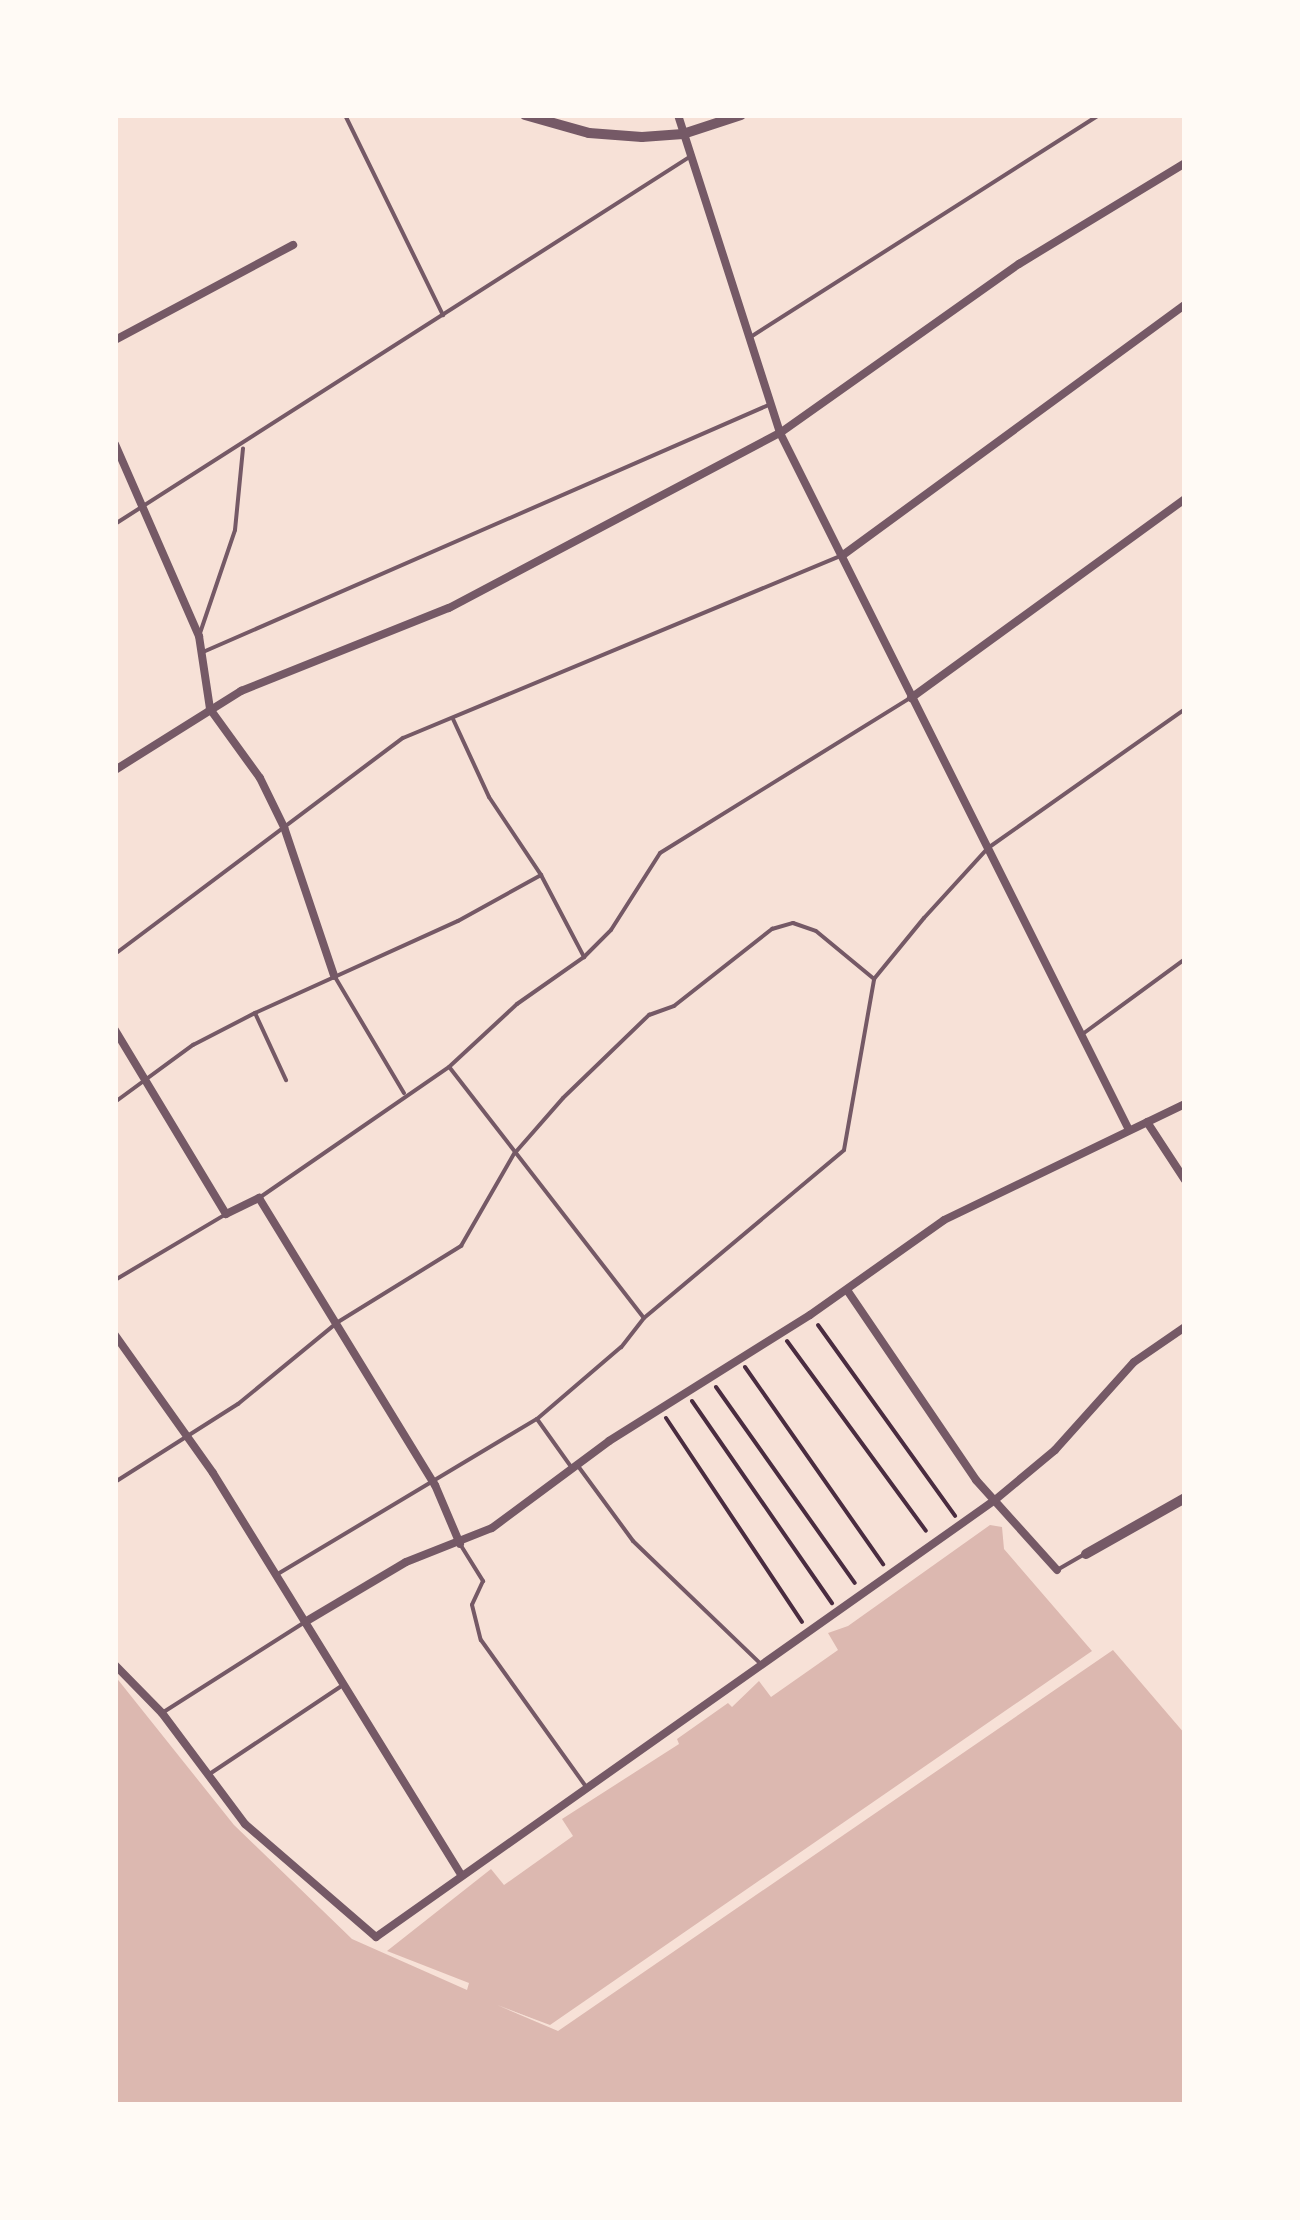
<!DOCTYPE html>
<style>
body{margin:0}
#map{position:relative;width:1300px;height:2220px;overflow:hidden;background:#f7e1d7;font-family:Jost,sans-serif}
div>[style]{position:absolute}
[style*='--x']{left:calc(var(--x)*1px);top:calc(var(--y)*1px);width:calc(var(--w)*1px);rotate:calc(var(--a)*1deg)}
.water>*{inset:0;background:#dcb8b0}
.pier>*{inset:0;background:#f7e1d7}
.path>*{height:4px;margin:-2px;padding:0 2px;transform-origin:2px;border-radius:2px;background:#4a2c40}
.service>*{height:4px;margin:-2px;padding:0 2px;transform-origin:2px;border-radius:2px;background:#755966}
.minor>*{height:8px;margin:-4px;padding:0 4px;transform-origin:4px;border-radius:4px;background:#755966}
.tertiary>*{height:10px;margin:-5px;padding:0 5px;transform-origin:5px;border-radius:5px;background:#755966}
span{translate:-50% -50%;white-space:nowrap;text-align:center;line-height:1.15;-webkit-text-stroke:8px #fffaf5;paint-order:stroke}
.frame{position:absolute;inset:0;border:118px solid #fffaf5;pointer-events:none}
</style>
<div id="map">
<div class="water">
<i style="clip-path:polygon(990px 1525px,1002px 1527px,1004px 1549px,1092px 1651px,550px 2025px,497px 2005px,558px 2031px,1113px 1650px,1185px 1734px,1185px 2105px,115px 2105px,115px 1676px,234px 1825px,352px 1939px,467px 1990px,469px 1983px,387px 1951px,491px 1869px,504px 1885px,573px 1836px,562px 1819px,679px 1744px,677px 1739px,728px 1703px,732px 1707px,759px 1681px,771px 1697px,838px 1650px,828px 1633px,848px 1626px)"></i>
</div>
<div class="pier">
<i style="clip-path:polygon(1110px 1646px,558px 2030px,498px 2005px,550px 2026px)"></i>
</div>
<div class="path">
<i style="--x:818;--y:1325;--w:235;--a:54.3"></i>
<i style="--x:787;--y:1341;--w:235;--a:53.8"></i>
<i style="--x:745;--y:1367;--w:241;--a:55"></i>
<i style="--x:716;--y:1387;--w:240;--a:54.7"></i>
<i style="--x:692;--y:1401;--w:246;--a:55.3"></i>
<i style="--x:666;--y:1418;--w:245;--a:56.3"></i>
</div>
<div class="service">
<i style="--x:345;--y:115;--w:223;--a:63.9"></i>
<i style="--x:749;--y:338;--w:415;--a:-32.5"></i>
<i style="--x:115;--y:524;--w:680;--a:-32.57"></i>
<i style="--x:199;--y:636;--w:112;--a:-71.2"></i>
<i style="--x:235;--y:530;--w:82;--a:-84.4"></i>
<i style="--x:203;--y:652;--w:620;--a:-23.59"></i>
<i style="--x:453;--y:719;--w:86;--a:65.2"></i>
<i style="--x:489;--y:797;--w:94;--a:56.3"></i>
<i style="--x:115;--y:954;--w:360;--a:-36.9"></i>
<i style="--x:403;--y:738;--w:474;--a:-22.6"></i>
<i style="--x:335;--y:977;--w:135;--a:59.3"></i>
<i style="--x:255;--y:1013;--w:223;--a:-24.4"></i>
<i style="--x:458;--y:921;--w:95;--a:-29"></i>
<i style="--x:541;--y:875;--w:93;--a:62.3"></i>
<i style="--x:1084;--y:1033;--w:125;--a:-36.2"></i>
<i style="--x:450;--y:1068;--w:316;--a:52.2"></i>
<i style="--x:644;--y:1318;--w:37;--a:128"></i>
<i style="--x:621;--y:1347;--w:111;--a:139.4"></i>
<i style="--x:537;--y:1419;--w:60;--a:54.5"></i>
<i style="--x:115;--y:1102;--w:97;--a:-36.2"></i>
<i style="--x:193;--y:1045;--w:70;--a:-27.3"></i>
<i style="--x:255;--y:1013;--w:74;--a:65.2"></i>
<i style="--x:259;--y:1198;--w:231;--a:-34.6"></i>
<i style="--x:449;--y:1067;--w:93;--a:-42.8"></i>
<i style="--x:517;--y:1004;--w:82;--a:-35"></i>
<i style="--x:584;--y:957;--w:38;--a:-45"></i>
<i style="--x:611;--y:930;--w:91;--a:-57.5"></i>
<i style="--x:660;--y:853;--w:294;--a:-31.8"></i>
<i style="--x:115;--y:1280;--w:129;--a:-30.7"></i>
<i style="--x:644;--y:1318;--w:261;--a:-40"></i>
<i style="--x:844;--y:1150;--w:174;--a:-80"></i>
<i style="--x:874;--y:979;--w:79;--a:-50.7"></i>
<i style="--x:924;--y:918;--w:95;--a:-47.6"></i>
<i style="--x:988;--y:848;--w:241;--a:-35.2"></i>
<i style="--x:578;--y:1466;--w:93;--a:53.7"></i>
<i style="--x:633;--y:1541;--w:178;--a:43.9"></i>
<i style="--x:115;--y:1482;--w:146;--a:-32.4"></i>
<i style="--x:238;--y:1404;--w:129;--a:-39.4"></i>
<i style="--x:338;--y:1322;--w:145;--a:-31.7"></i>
<i style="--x:461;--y:1246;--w:106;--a:-60.1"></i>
<i style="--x:514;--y:1154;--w:74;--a:-48.8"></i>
<i style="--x:563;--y:1098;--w:120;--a:-44"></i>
<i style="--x:649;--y:1015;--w:27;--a:-20"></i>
<i style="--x:674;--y:1006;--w:125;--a:-38.2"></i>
<i style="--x:772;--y:929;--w:22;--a:-16"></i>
<i style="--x:793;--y:923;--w:24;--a:19"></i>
<i style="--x:816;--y:931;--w:75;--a:39.6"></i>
<i style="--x:460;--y:1544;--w:44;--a:58.1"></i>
<i style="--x:483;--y:1581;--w:26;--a:115"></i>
<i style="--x:472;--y:1605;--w:36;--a:76"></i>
<i style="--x:481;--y:1640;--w:182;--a:54.4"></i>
<i style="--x:1057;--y:1570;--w:30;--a:-30"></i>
<i style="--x:276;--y:1575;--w:304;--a:-30.9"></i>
<i style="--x:162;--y:1713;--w:169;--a:-32.5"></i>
<i style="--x:211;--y:1773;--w:155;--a:-33.7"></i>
</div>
<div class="minor">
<i style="--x:678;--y:115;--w:334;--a:72.2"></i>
<i style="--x:780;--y:433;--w:779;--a:63.4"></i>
<i style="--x:115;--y:340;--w:202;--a:-28.1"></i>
<i style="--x:115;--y:444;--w:210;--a:66.4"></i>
<i style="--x:199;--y:636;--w:74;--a:81.4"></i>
<i style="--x:210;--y:709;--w:85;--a:54.1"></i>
<i style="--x:260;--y:778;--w:55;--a:63.9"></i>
<i style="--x:284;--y:827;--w:157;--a:71.4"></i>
<i style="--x:843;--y:555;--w:424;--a:-36.2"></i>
<i style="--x:911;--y:698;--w:339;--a:-36"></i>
<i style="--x:115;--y:770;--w:149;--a:-32.1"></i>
<i style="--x:241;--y:691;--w:224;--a:-21.8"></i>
<i style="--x:449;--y:608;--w:374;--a:-27.9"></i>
<i style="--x:780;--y:433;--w:293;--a:-35.3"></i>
<i style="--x:1019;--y:264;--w:194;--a:-31.3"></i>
<i style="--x:115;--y:1030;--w:215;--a:58.9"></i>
<i style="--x:226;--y:1214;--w:37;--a:-26"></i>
<i style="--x:259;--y:1198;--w:337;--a:58.5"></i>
<i style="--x:435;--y:1485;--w:64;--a:67"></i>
<i style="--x:1147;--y:1122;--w:69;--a:56.8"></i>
<i style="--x:847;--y:1290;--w:230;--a:55.8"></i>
<i style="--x:976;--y:1480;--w:121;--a:48"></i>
<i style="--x:115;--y:1335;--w:169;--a:54.6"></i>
<i style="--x:213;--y:1473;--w:471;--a:58.3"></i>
<i style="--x:305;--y:1622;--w:117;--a:-30.7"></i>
<i style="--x:406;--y:1562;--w:92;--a:-21.6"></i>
<i style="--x:492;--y:1528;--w:146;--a:-36.6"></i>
<i style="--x:609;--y:1441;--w:237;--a:-32.1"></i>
<i style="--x:810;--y:1315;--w:164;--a:-35.3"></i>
<i style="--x:944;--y:1220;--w:267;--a:-25.7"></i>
<i style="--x:115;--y:1665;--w:67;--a:45.6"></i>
<i style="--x:162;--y:1713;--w:139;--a:53.2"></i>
<i style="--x:245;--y:1824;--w:173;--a:40.8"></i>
<i style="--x:376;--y:1937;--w:758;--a:-35.22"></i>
<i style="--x:995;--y:1500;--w:78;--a:-39.8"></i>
<i style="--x:1055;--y:1450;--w:118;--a:-48.1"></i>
<i style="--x:1134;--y:1362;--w:62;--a:-34.5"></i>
</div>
<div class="tertiary">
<i style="--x:525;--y:115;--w:66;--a:15.7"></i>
<i style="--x:589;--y:133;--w:53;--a:4.3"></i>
<i style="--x:642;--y:137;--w:41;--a:-4.2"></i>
<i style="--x:683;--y:134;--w:61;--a:-18.1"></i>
<i style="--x:1086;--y:1554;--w:114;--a:-29.5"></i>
</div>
<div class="frame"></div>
</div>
